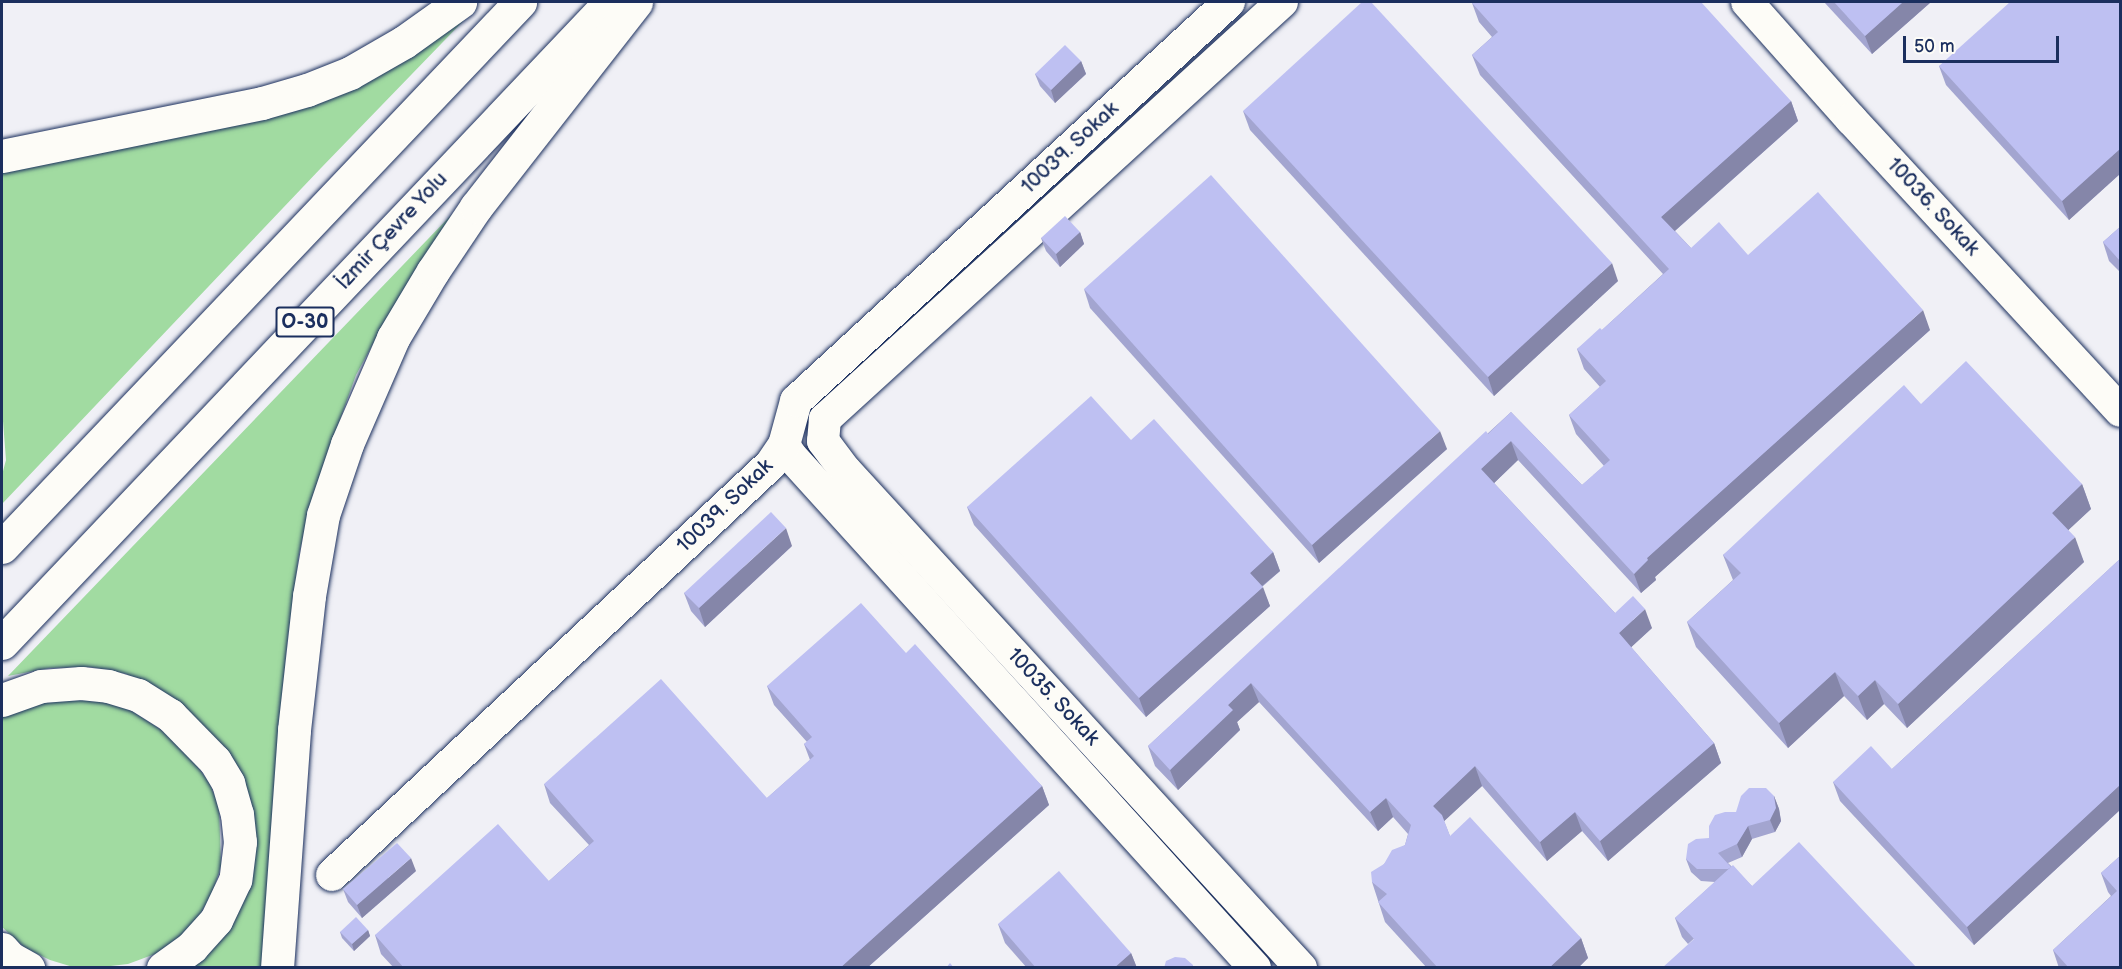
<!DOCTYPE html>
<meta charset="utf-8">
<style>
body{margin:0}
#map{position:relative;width:2122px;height:969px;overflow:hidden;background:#f0f0f6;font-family:"Balsamiq Sans",sans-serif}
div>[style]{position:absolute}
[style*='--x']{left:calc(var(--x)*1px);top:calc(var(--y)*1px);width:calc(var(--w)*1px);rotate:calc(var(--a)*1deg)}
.green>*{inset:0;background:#a1dba1}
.roads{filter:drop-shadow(0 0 2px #1b2f5e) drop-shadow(0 0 2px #1b2f5e)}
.minor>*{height:32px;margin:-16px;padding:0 16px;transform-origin:16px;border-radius:16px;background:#fdfcf7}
.highway>*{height:33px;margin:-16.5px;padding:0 16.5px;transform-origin:16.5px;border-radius:16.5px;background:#fdfcf7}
.wall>*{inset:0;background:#a3a5d0}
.shaded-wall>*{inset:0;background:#8586a9}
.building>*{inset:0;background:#bec0f2}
span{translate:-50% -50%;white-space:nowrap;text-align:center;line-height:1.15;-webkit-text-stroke:4.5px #fdfcf7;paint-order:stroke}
.shield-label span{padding:2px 4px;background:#fdfcf7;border:2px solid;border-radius:4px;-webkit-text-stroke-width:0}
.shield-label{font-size:20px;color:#1b2f5e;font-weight:700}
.street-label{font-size:21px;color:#1b2f5e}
.frame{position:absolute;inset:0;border:3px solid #1b2f5e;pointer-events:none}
.scale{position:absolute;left:1903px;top:36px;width:156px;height:27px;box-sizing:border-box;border:3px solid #1b2f5e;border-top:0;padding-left:8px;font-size:18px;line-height:21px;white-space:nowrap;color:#1b2f5e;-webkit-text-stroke:4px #fdfcf7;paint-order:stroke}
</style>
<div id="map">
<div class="green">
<i style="clip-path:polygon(471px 13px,321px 168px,2px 504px,2px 475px,6px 460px,2px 408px,2px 169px,121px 144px)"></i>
<i style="clip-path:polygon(452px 214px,391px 311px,356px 375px,313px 495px,299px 554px,286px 654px,262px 967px,189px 967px,253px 833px,127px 674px,91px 667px,50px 668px,8px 676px)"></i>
<i style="clip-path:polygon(100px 698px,132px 711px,163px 731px,191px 758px,209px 782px,219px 806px,221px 866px,212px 894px,198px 918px,178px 940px,155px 954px,128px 964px,102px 967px,73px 967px,50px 960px,25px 948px,2px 927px,2px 713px,36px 700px)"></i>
</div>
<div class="roads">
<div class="minor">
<i style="--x:1282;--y:2;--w:619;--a:137.62"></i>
<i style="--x:825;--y:419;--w:22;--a:95"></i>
<i style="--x:823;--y:441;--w:38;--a:53"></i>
<i style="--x:846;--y:471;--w:674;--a:47.53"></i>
<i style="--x:1747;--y:2;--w:157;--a:48.4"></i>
<i style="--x:1851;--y:119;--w:397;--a:47.3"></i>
<i style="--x:784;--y:445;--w:13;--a:58"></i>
<i style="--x:791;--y:456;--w:691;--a:47.82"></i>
<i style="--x:332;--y:875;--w:601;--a:-43.11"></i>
<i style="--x:771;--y:464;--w:23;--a:-56"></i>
<i style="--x:784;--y:445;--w:46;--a:-74.7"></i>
<i style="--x:796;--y:401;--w:589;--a:-42.66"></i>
</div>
<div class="highway">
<i style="--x:2;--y:156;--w:265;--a:-11.5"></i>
<i style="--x:262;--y:103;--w:47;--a:-16.1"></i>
<i style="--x:307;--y:90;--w:46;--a:-21.6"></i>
<i style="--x:350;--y:73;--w:62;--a:-29.9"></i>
<i style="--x:404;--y:42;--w:69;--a:-35.5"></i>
<i style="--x:2;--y:547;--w:752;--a:-46.45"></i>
<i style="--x:2;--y:643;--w:883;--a:-46.51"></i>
<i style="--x:2;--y:700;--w:41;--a:-19.7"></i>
<i style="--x:41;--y:686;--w:40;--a:-4.3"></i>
<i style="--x:81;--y:683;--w:27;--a:6"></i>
<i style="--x:108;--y:686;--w:31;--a:17"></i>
<i style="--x:138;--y:695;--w:38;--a:32"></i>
<i style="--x:170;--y:715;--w:64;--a:45.6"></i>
<i style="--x:215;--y:761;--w:26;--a:59"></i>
<i style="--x:228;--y:783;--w:32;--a:74"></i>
<i style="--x:237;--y:814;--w:28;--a:84"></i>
<i style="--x:240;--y:842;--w:38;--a:97"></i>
<i style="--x:235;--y:880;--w:44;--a:115.4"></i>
<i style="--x:216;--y:920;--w:36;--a:132"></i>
<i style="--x:192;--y:947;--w:36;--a:144"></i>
<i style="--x:2;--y:949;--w:12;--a:48"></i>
<i style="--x:10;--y:958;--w:21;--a:29"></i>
<i style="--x:277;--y:968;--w:239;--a:-85.9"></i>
<i style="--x:294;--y:730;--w:135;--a:-83.6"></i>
<i style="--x:309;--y:596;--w:82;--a:-80.2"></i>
<i style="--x:323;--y:515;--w:75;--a:-71.3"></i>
<i style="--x:347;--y:444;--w:116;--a:-66.5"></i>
<i style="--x:393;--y:338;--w:78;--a:-59.2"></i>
<i style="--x:433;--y:271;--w:77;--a:-56.1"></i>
<i style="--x:476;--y:207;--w:260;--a:-52"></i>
</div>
</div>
<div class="wall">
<i style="clip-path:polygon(1824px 2px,1931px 2px,1872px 54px)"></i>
<i style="clip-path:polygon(2121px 2px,2121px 173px,2069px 220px,1946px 85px,1939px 66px)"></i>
<i style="clip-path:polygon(1472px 3px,1791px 101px,1798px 121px,1675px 231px,1691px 248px,1748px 255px,1930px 330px,1655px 577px,1656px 580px,1641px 593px,1518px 460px,1494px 483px,1615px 613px,1652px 628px,1631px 647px,1714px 743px,1721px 763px,1608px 861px,1582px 831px,1547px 861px,1482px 786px,1444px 821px,1450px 836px,1581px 938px,1588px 958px,1578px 968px,1427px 968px,1385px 922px,1372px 882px,1384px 864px,1405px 845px,1408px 834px,1393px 817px,1378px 831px,1259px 702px,1237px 722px,1240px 730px,1178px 790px,1155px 766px,1148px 746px,1511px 412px,1582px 485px,1604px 466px,1576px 434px,1569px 415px,1600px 387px,1584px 369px,1577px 349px,1602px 330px,1663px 274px,1480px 75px,1472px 55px,1492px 37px,1479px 22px)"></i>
<i style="clip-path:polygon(1081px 61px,1086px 74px,1055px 103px,1040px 86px,1035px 74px)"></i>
<i style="clip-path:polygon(1243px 111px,1618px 281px,1494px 396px,1250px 130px)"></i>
<i style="clip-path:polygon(2121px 226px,2121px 273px,2109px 261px,2103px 242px)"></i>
<i style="clip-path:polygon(1080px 232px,1084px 244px,1060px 267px,1046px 251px,1041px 238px)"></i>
<i style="clip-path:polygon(1084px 289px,1447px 449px,1319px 563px,1090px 308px)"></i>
<i style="clip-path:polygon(1921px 404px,2082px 484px,2091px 509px,2068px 530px,2084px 562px,1907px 728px,1884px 704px,1867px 720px,1844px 696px,1788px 748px,1696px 647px,1687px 622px,1733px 580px,1723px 555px)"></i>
<i style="clip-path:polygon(1131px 440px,1273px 552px,1280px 571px,1262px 587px,1270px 606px,1146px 717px,974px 525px,967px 507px)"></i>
<i style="clip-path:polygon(792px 546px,705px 627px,691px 611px,684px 593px)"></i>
<i style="clip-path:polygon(2121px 558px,2121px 809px,1974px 945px,1840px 801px,1833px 782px,1892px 769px)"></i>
<i style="clip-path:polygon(906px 653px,1042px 786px,1049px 805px,867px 968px,394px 968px,381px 954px,375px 935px,549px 881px,589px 845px,550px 803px,544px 784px,767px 798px,810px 760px,804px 744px,807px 742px,774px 705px,767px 686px)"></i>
<i style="clip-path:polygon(1774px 796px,1779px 809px,1781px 821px,1775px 832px,1752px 839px,1742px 857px,1728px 863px,1752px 886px,1688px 944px,1682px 937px,1675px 918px,1715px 882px,1701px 881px,1691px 872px,1686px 859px,1709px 838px)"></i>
<i style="clip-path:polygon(2121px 855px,2121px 968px,2059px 968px,2053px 950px,2111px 896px,2108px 892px,2101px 873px)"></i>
<i style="clip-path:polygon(416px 871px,362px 918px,348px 902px,343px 889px)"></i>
<i style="clip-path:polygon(998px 924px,1131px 953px,1137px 968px,1027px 968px,1005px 943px)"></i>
<i style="clip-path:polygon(368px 930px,370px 936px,354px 951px,342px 938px,340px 932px)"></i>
</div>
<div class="shaded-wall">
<i style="clip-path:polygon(1903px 2px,1931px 2px,1872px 54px,1865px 36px)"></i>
<i style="clip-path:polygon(1081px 61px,1086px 74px,1055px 103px,1051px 90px)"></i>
<i style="clip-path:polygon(1791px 101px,1798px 121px,1669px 236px,1661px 217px)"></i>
<i style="clip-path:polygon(2121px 148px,2121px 173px,2069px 220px,2062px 201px)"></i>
<i style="clip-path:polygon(1080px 232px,1084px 244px,1060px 267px,1056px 254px)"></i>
<i style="clip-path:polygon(1612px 263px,1618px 281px,1494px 396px,1488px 377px)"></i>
<i style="clip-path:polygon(1923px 310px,1930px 330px,1655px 577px,1656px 580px,1641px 593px,1634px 574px,1647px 558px)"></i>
<i style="clip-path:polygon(1440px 431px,1447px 449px,1319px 563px,1312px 545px)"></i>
<i style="clip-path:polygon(1511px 441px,1518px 460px,1489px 488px,1481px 469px)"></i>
<i style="clip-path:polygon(2082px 484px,2091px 509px,2061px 537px,2052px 513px)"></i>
<i style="clip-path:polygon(786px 528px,792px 546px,705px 627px,699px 608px)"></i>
<i style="clip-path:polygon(2075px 537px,2084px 562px,1907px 728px,1898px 704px)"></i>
<i style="clip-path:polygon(1273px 552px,1280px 571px,1256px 591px,1250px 573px)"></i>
<i style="clip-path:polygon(1263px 587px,1270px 606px,1146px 717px,1139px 698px)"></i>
<i style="clip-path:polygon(1645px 609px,1652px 628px,1626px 652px,1619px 633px)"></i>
<i style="clip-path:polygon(1835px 672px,1844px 696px,1788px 748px,1779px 723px)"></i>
<i style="clip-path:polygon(1875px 680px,1884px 704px,1867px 720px,1858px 696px)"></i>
<i style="clip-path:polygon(1251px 683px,1259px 702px,1237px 722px,1240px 730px,1178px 790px,1170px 770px,1228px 705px)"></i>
<i style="clip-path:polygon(1714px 743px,1721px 763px,1608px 861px,1600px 841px)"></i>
<i style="clip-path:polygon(1475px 766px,1482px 786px,1440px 825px,1433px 806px)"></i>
<i style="clip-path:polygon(2121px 784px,2121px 809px,1974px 945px,1967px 927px)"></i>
<i style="clip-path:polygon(1042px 786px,1049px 805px,867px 968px,840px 968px)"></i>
<i style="clip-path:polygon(1774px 796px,1779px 809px,1781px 821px,1775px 832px,1770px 820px)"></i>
<i style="clip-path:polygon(1386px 798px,1393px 817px,1378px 831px,1370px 812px)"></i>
<i style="clip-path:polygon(1575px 812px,1582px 831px,1547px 861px,1540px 842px)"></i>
<i style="clip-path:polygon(1748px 826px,1752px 839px,1742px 857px,1737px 844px)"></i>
<i style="clip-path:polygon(411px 858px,416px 871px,362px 918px,357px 905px)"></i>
<i style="clip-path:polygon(368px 930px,370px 936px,354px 951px,352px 944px)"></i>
<i style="clip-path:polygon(1581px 938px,1588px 958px,1578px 968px,1549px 968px)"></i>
<i style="clip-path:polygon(1131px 953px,1137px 968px,1114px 968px)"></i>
</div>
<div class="building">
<i style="clip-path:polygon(1362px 2px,1371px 2px,1612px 263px,1488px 377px,1243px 111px)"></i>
<i style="clip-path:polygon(1473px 2px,1701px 2px,1791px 101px,1661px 217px,1691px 248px,1719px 222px,1748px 255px,1818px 192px,1923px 310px,1647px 558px,1648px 560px,1634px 574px,1511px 441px,1481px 469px,1615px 613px,1633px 596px,1645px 609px,1619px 633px,1714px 743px,1600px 841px,1575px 812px,1540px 842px,1475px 766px,1433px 806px,1442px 815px,1450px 836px,1470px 817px,1581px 938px,1549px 968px,1438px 968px,1378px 902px,1387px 894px,1372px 882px,1371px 872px,1384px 864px,1392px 850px,1405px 845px,1411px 825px,1386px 798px,1370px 812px,1251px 683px,1228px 705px,1233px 710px,1170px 770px,1148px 746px,1486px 431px,1488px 434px,1511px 412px,1582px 485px,1610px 460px,1569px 415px,1606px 381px,1577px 349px,1600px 328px,1602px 330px,1669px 269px,1472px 55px,1498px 32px,1472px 3px)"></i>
<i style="clip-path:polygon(1834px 2px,1903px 2px,1865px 36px)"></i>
<i style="clip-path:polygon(2010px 2px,2121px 2px,2121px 148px,2062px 201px,1939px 66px)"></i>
<i style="clip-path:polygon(1065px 45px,1081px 61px,1051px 90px,1035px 74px)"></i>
<i style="clip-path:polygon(1211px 175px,1440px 431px,1312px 545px,1084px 289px)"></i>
<i style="clip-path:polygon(1065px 216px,1080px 232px,1056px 254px,1041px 238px)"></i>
<i style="clip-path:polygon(2121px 226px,2121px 262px,2103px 242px)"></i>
<i style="clip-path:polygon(1966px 361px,2082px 484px,2052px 513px,2075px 537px,1898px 704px,1875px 680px,1858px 696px,1835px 672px,1779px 723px,1687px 622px,1741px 573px,1723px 555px,1904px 385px,1921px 404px)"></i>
<i style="clip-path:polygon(1091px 396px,1131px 440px,1154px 419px,1273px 552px,1250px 573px,1263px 587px,1139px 698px,967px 507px)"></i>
<i style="clip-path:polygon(771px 512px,786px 528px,699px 608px,684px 593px)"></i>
<i style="clip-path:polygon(2121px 558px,2121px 784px,1967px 927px,1833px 782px,1871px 746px,1892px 769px)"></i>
<i style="clip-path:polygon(861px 603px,906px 653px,915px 644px,1042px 786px,840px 968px,404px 968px,375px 935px,498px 824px,549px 881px,594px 841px,544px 784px,661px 679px,767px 798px,814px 756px,804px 744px,812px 737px,767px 686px)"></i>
<i style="clip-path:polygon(1749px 788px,1766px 788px,1774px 796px,1776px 808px,1770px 820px,1748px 826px,1737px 844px,1718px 853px,1731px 867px,1728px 869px,1697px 869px,1686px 859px,1688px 844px,1696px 839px,1709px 838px,1709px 826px,1715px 815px,1725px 812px,1736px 812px,1741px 796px)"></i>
<i style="clip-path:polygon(1799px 842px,1917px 968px,1662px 968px,1694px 939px,1675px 918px,1733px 865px,1752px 886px)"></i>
<i style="clip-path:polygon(397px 843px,411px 858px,357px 905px,343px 889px)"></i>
<i style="clip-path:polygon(2121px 855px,2121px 968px,2069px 968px,2053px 950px,2117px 891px,2101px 873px)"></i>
<i style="clip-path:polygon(1059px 871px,1131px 953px,1114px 968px,1036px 968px,998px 924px)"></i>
<i style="clip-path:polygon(356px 917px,368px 930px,352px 944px,340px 932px)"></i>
<i style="clip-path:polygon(1175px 957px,1185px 958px,1193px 965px,1193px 968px,1164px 968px,1166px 961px)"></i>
<i style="clip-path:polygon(950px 963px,954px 968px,946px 968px)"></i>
</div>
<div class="shield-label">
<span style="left:305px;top:322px">O-30</span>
</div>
<div class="street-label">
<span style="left:1070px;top:148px;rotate:-43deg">10039. Sokak</span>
<span style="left:1933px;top:207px;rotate:47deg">10036. Sokak</span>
<span style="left:392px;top:231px;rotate:-47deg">İzmir Çevre Yolu</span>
<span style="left:725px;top:506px;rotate:-44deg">10039. Sokak</span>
<span style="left:1053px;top:697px;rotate:47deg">10035. Sokak</span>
</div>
<div class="frame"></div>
<div class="scale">50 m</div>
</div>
